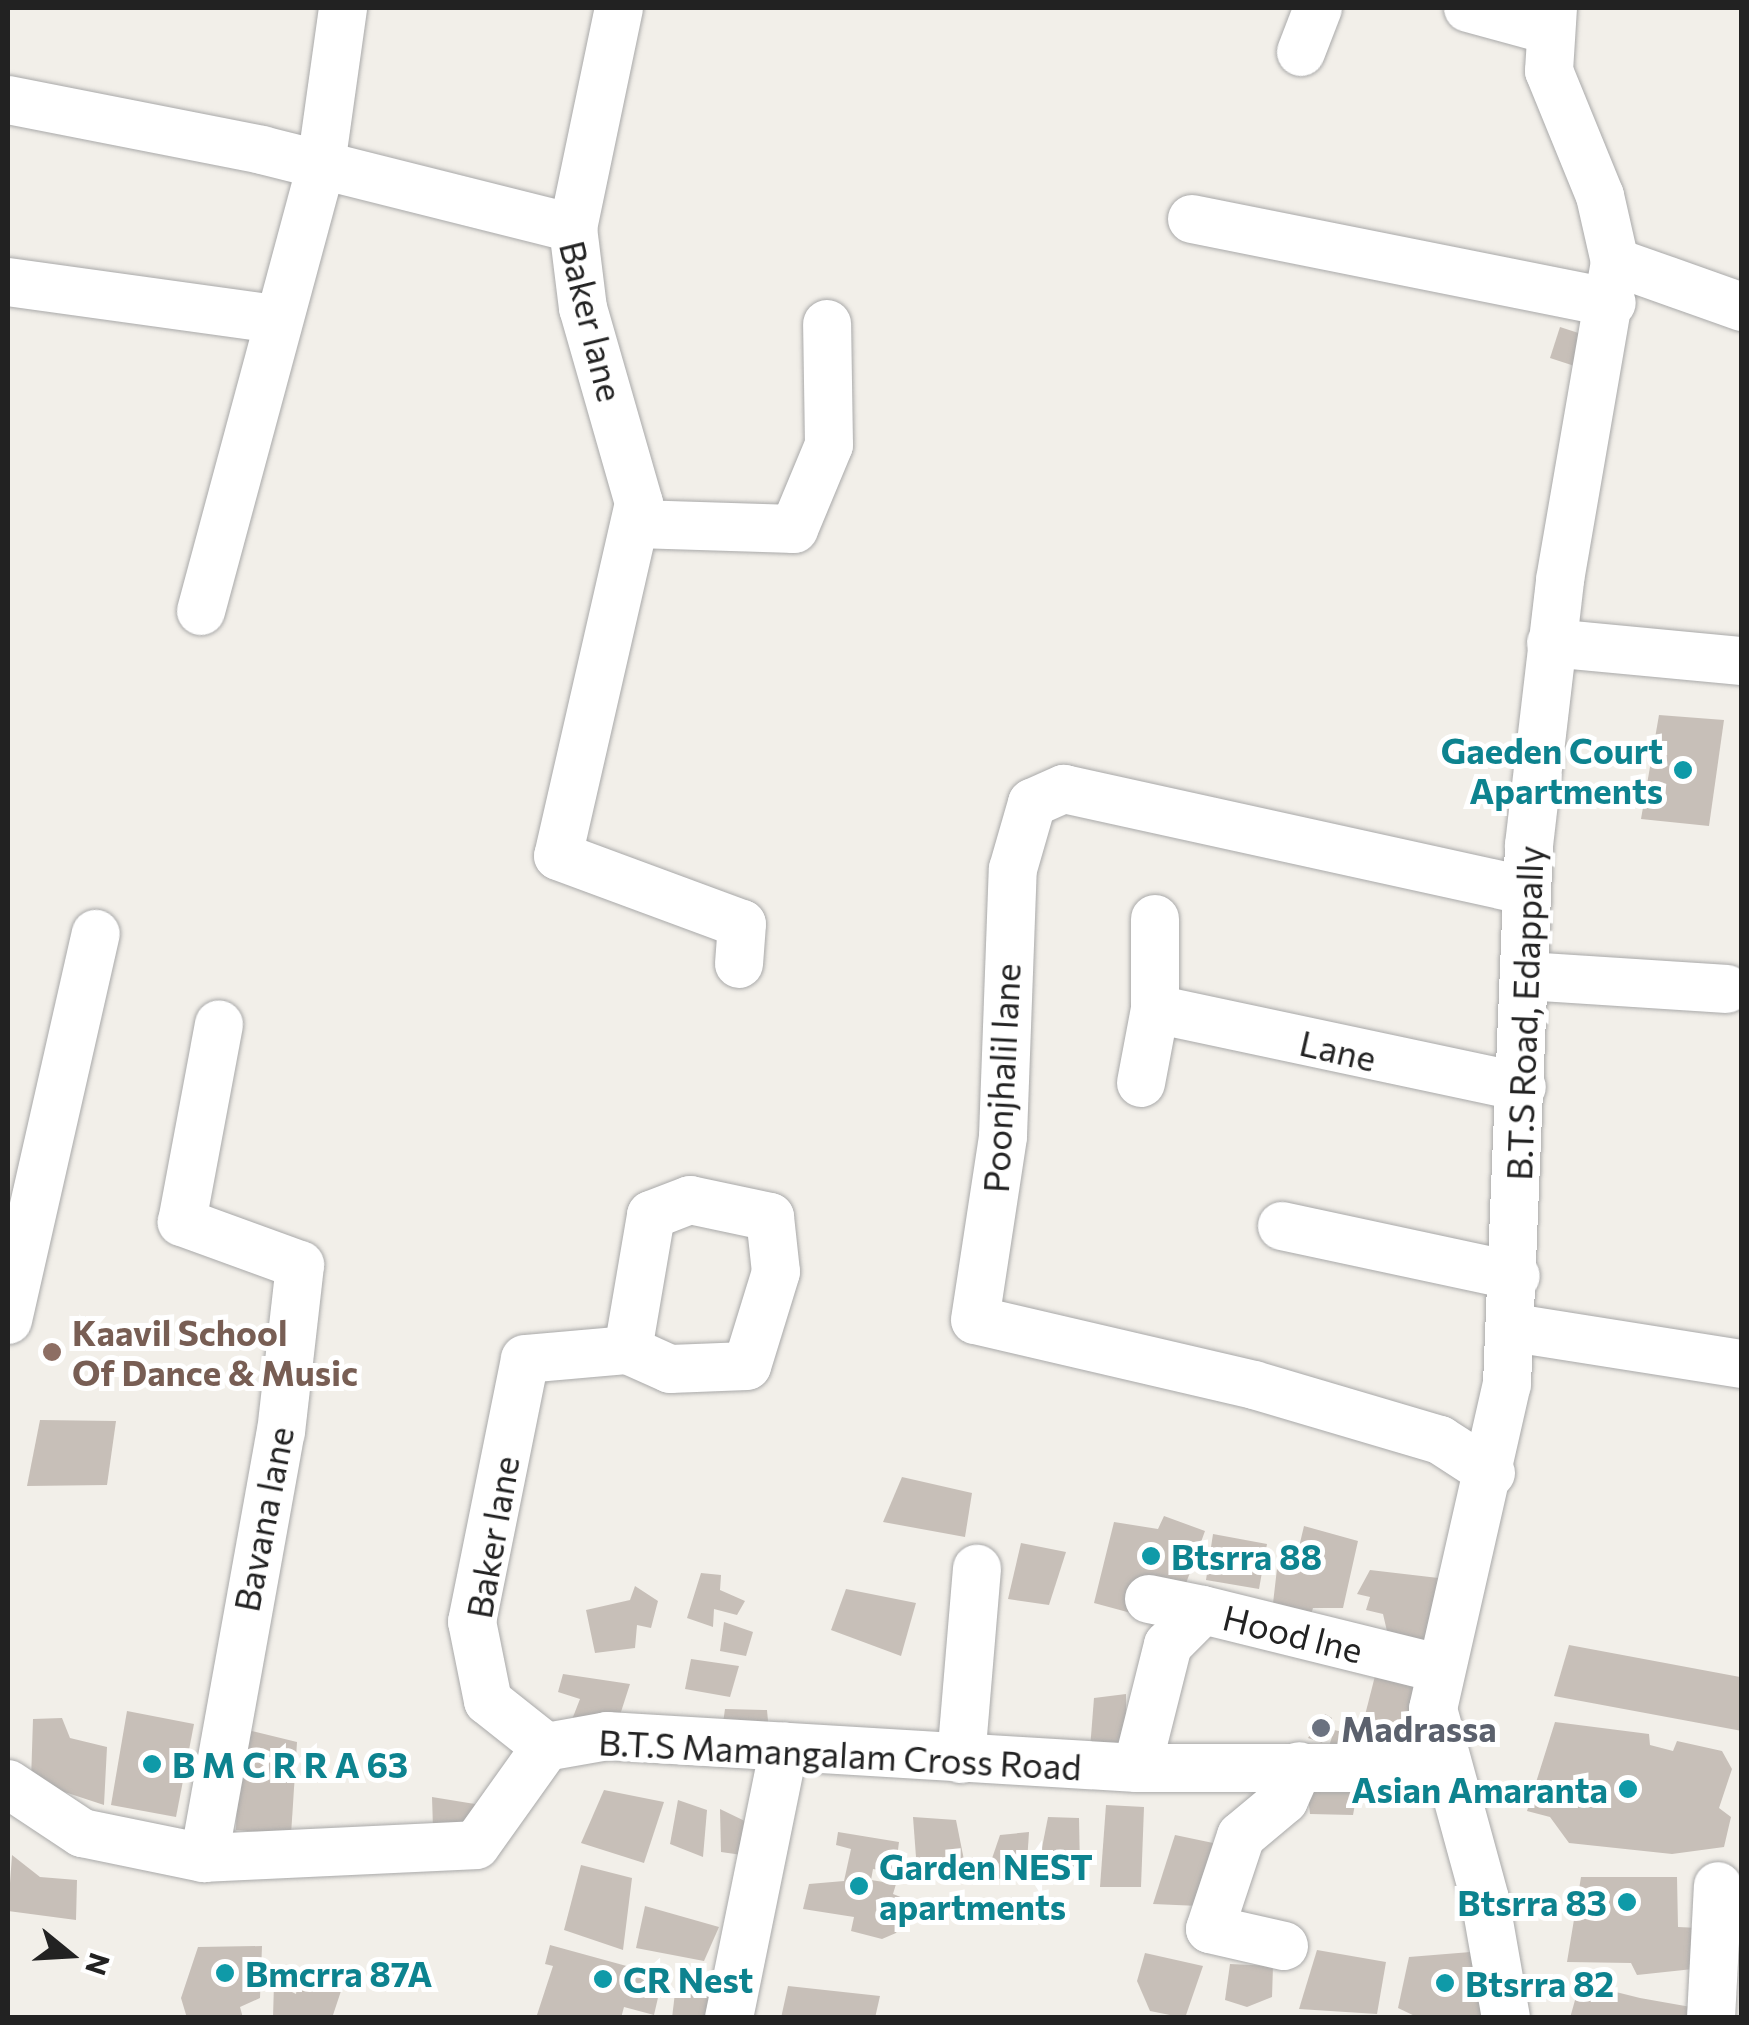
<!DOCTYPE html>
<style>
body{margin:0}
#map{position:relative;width:1749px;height:2025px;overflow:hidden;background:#f2efe9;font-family:Commissioner,sans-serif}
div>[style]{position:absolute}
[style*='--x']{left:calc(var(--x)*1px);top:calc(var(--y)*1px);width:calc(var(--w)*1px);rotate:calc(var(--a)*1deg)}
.building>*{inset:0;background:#c7bfb8}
.roads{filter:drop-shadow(0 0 2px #a9a9a9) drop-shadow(0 0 2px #a9a9a9)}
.minor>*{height:48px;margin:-24px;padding:0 24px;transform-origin:24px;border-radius:24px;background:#fff}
.dots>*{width:28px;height:28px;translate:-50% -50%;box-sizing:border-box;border:5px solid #fff;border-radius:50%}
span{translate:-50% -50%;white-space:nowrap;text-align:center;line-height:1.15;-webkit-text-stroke:10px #fff;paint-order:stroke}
.street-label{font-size:35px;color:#222}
.culture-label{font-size:35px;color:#0d838f;font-weight:700}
.right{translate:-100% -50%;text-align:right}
.left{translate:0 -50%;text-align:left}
.education-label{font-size:35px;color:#785e54;font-weight:700}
.worship-label{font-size:35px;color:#5b616d;font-weight:700}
.frame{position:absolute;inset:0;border:10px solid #222;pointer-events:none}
.north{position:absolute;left:20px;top:1905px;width:100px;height:100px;-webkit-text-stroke:8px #fff;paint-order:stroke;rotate:108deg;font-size:28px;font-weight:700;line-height:40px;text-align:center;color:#222}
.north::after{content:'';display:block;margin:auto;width:35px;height:45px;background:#222;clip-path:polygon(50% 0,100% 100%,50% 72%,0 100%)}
</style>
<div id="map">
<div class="building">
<i style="clip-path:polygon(1560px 327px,1603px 341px,1596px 373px,1550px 358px)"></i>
<i style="clip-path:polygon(1659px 715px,1724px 720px,1709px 826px,1641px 819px)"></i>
<i style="clip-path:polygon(40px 1420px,116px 1421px,107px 1485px,27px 1486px)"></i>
<i style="clip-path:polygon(902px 1477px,972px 1493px,965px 1537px,883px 1522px)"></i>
<i style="clip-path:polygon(1164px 1516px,1205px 1531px,1184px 1589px,1141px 1581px,1131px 1613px,1094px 1603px,1114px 1522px,1158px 1529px)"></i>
<i style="clip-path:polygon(1304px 1526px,1358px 1541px,1343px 1608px,1313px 1608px,1308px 1624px,1272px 1612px,1278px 1560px,1299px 1547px)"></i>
<i style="clip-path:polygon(1213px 1534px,1267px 1544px,1259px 1589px,1206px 1580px)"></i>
<i style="clip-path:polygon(1021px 1543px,1066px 1552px,1049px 1605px,1008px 1599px)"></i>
<i style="clip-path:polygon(1370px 1570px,1447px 1579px,1425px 1644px,1389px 1640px,1383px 1614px,1366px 1610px,1370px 1597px,1357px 1594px)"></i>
<i style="clip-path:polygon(701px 1573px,721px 1575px,720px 1590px,745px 1601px,737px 1615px,714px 1609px,713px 1627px,687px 1618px)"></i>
<i style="clip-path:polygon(635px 1586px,658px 1601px,651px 1628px,637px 1625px,635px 1648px,595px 1653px,586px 1610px,630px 1600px)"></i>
<i style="clip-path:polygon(846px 1589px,916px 1603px,901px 1656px,831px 1630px)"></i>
<i style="clip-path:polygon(724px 1622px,753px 1632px,746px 1656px,720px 1651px)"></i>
<i style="clip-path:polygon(1569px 1645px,1740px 1677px,1742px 1731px,1554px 1696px)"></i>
<i style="clip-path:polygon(691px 1659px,739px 1666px,730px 1697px,685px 1689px)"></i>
<i style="clip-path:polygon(563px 1674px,630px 1684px,620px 1715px,566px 1735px,580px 1699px,558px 1692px)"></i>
<i style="clip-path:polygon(1375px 1676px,1419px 1688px,1404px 1739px,1363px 1723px)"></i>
<i style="clip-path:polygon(1126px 1694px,1126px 1756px,1090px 1749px,1094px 1698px)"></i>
<i style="clip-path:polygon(725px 1709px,767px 1710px,769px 1732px,722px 1730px)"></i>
<i style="clip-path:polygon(127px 1711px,194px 1724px,176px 1817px,111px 1805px)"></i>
<i style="clip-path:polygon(1325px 1714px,1332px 1718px,1322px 1743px,1308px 1738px)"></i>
<i style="clip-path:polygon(62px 1718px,70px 1738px,107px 1747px,104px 1805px,31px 1781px,33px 1719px)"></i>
<i style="clip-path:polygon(1555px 1722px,1649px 1734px,1650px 1745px,1673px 1751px,1677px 1741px,1722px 1751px,1732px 1769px,1719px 1808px,1731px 1817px,1724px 1847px,1672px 1854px,1569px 1843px,1550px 1817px,1527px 1811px)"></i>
<i style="clip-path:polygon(239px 1728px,297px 1742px,291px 1835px,236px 1830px)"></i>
<i style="clip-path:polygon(1334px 1730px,1370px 1738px,1363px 1756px,1328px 1750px)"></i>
<i style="clip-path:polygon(1359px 1783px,1353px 1815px,1310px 1814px,1307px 1787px)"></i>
<i style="clip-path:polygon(604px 1790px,664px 1802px,644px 1863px,581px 1843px)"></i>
<i style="clip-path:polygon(432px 1797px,481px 1805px,473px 1834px,433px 1829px)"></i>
<i style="clip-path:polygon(678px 1800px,707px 1810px,703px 1857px,670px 1844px)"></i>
<i style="clip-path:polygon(1106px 1805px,1144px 1807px,1141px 1887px,1100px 1887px)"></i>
<i style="clip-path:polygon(720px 1809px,751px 1824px,749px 1856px,721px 1852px)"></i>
<i style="clip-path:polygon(913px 1817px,956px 1820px,964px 1860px,916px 1857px)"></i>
<i style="clip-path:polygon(1048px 1817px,1079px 1818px,1080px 1870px,1038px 1868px)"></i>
<i style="clip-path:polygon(838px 1832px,899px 1842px,895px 1873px,873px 1869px,871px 1880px,896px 1884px,893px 1894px,903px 1898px,894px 1902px,907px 1915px,896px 1933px,882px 1939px,851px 1931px,854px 1917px,803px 1909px,809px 1884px,844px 1881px,851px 1849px,836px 1845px)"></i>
<i style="clip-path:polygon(1029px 1832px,1026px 1878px,985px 1879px,1000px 1835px)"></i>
<i style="clip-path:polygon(1175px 1835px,1218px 1844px,1199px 1906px,1153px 1904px)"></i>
<i style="clip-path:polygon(12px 1855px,40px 1877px,77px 1880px,76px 1920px,8px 1911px)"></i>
<i style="clip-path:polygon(581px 1865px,632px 1878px,623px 1950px,564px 1930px)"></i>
<i style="clip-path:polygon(1581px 1877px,1677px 1877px,1678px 1927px,1699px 1928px,1693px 1969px,1637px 1975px,1631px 1963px,1567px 1962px)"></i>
<i style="clip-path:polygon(645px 1906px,719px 1927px,704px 1961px,636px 1948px)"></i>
<i style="clip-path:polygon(550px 1945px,663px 1976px,654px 2015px,624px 2007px,621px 2018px,536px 2018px,553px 1966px,545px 1964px)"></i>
<i style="clip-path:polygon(262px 1946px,260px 1998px,240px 2007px,243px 2018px,187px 2018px,181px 1998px,198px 1947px)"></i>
<i style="clip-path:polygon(1317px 1950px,1386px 1962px,1377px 2014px,1299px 2009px)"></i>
<i style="clip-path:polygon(1483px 1951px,1491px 2018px,1419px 2018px,1398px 2008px,1409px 1957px)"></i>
<i style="clip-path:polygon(1145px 1953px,1203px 1966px,1185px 2018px,1150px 2011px,1137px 1981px)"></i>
<i style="clip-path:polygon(1230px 1964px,1273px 1966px,1272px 1997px,1247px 2007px,1225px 2000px)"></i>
<i style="clip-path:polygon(300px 1971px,347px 1973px,332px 2018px,273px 2018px,274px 1983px,296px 1994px)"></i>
<i style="clip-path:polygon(677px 1976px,716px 1981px,709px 2018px,672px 2018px)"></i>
<i style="clip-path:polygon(788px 1986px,880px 1996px,875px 2018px,781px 2018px)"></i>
<i style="clip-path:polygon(1604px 1989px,1640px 1998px,1702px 2009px,1700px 2018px,1570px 2018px,1577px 1993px,1598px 1998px)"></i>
</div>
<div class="roads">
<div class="minor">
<i style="--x:619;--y:8;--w:225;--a:101.8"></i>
<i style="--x:573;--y:228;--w:81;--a:82.9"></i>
<i style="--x:583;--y:308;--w:203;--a:74"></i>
<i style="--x:639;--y:503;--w:362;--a:102.9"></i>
<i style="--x:558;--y:856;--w:196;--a:20.3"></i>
<i style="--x:742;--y:924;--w:40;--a:94.3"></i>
<i style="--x:1468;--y:8;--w:84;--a:15.2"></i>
<i style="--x:1301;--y:52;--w:47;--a:-68.9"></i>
<i style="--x:8;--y:100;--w:259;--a:11.1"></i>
<i style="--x:262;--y:150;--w:321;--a:14.1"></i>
<i style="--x:1192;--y:219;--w:428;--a:11.3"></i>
<i style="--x:1615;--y:262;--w:135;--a:19.5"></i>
<i style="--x:8;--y:282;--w:271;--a:7.9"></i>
<i style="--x:637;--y:524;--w:157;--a:1.8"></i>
<i style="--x:794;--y:529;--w:91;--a:-67.4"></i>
<i style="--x:829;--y:445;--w:121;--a:-90.9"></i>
<i style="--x:201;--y:611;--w:462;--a:-74.9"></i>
<i style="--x:321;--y:165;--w:159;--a:-82"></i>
<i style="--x:1551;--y:643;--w:192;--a:5.4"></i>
<i style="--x:1527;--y:976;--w:200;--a:3.7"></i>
<i style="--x:1155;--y:1009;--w:375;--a:12"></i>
<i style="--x:1141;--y:1083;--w:75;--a:-79.3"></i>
<i style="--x:1155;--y:1009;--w:90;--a:-90"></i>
<i style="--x:1282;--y:1226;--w:239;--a:12.1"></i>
<i style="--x:8;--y:1320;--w:396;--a:-77.2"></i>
<i style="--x:1514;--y:1328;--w:231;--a:9"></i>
<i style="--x:1491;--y:1473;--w:61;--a:-147.1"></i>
<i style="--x:1440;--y:1440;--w:194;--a:-163.5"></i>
<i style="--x:1254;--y:1385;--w:286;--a:-166.9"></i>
<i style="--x:975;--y:1320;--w:186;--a:-81.3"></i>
<i style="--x:1003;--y:1136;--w:267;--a:-87.9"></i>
<i style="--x:1013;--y:869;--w:69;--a:-73.9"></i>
<i style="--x:1032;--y:803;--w:35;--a:-24"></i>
<i style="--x:1064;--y:789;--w:472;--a:12.4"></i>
<i style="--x:1149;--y:1599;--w:55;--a:11.5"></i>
<i style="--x:546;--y:1747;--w:74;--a:-141.6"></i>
<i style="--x:488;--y:1701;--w:81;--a:-101.4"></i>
<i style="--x:472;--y:1622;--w:268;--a:-78.6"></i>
<i style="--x:525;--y:1359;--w:103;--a:-5"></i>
<i style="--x:628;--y:1350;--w:137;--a:-80.3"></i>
<i style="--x:651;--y:1215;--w:42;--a:-21"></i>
<i style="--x:690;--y:1200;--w:82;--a:12"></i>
<i style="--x:770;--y:1217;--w:55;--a:83.8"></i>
<i style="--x:776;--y:1272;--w:98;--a:107.1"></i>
<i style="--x:747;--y:1366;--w:77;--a:177.8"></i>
<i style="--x:670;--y:1369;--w:46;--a:-155.7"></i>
<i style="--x:961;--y:1759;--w:191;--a:-85.2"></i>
<i style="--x:1137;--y:1768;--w:127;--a:-75.9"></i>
<i style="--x:1168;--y:1645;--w:49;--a:-45"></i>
<i style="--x:1203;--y:1610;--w:242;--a:13.9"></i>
<i style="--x:8;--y:1784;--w:89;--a:33.5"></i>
<i style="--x:82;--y:1833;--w:125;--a:11.6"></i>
<i style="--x:204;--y:1858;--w:272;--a:-2.7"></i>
<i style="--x:476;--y:1845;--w:120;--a:-54.5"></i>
<i style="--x:546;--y:1747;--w:62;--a:-10.2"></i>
<i style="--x:607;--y:1736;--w:531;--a:3.46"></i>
<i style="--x:1137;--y:1768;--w:305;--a:0"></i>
<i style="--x:204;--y:1858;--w:433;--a:-79.8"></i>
<i style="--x:281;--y:1432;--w:168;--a:-83.5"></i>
<i style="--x:300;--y:1265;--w:126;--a:-160"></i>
<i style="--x:182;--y:1222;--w:201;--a:-79.4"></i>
<i style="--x:1284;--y:1946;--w:76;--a:-167.1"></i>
<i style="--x:1210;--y:1929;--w:98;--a:-71.6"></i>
<i style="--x:1241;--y:1836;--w:56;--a:-39.9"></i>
<i style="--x:1284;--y:1800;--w:37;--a:-66"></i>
<i style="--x:729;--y:2018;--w:277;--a:-78.5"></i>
<i style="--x:1506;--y:2018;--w:121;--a:-100"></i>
<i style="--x:1485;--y:1899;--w:197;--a:-105.3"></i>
<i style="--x:1433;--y:1709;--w:333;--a:-77.2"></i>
<i style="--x:1507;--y:1384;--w:539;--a:-87.66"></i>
<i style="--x:1529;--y:845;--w:267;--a:-83.3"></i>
<i style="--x:1560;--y:580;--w:323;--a:-80.2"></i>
<i style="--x:1615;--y:262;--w:68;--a:-102.8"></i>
<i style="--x:1600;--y:196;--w:135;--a:-112.2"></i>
<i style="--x:1549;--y:71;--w:63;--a:-86.4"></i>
<i style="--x:1711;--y:2018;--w:132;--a:-87"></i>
</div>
</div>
<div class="dots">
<i style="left:1683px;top:770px;background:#0f9aa8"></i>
<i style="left:52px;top:1352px;background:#8d6e63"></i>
<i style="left:1151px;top:1556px;background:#0f9aa8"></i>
<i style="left:1321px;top:1728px;background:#6b7280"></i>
<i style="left:152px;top:1764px;background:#0f9aa8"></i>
<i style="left:1628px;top:1789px;background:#0f9aa8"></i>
<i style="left:859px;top:1886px;background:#0f9aa8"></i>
<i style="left:1627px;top:1902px;background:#0f9aa8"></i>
<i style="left:225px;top:1973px;background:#0f9aa8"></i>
<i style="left:603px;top:1979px;background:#0f9aa8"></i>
<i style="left:1445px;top:1983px;background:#0f9aa8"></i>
</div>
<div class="street-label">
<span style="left:592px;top:321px;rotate:76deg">Baker lane</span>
<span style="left:1524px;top:1013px;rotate:-88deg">B.T.S Road, Edappally</span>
<span style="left:1338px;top:1050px;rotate:13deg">Lane</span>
<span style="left:1001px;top:1078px;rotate:-87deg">Poonjhalil lane</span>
<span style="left:263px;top:1519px;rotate:-79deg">Bavana lane</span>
<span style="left:492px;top:1537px;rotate:-80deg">Baker lane</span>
<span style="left:1293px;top:1633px;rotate:14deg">Hood lne</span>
<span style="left:840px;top:1754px;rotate:3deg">B.T.S Mamangalam Cross Road</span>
</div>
<div class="culture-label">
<span class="right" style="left:1663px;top:770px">Gaeden Court<br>Apartments</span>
<span class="left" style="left:1171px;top:1556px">Btsrra 88</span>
<span class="left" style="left:172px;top:1764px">B M C R R A 63</span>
<span class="right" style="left:1608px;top:1789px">Asian Amaranta</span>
<span class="left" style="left:879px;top:1886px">Garden NEST<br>apartments</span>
<span class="right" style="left:1607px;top:1902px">Btsrra 83</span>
<span class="left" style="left:245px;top:1973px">Bmcrra 87A</span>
<span class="left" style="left:623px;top:1979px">CR Nest</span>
<span class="left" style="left:1465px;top:1983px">Btsrra 82</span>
</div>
<div class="education-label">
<span class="left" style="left:72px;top:1352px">Kaavil School<br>Of Dance &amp; Music</span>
</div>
<div class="worship-label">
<span class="left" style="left:1341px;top:1728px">Madrassa</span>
</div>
<div class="frame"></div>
<div class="north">N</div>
</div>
